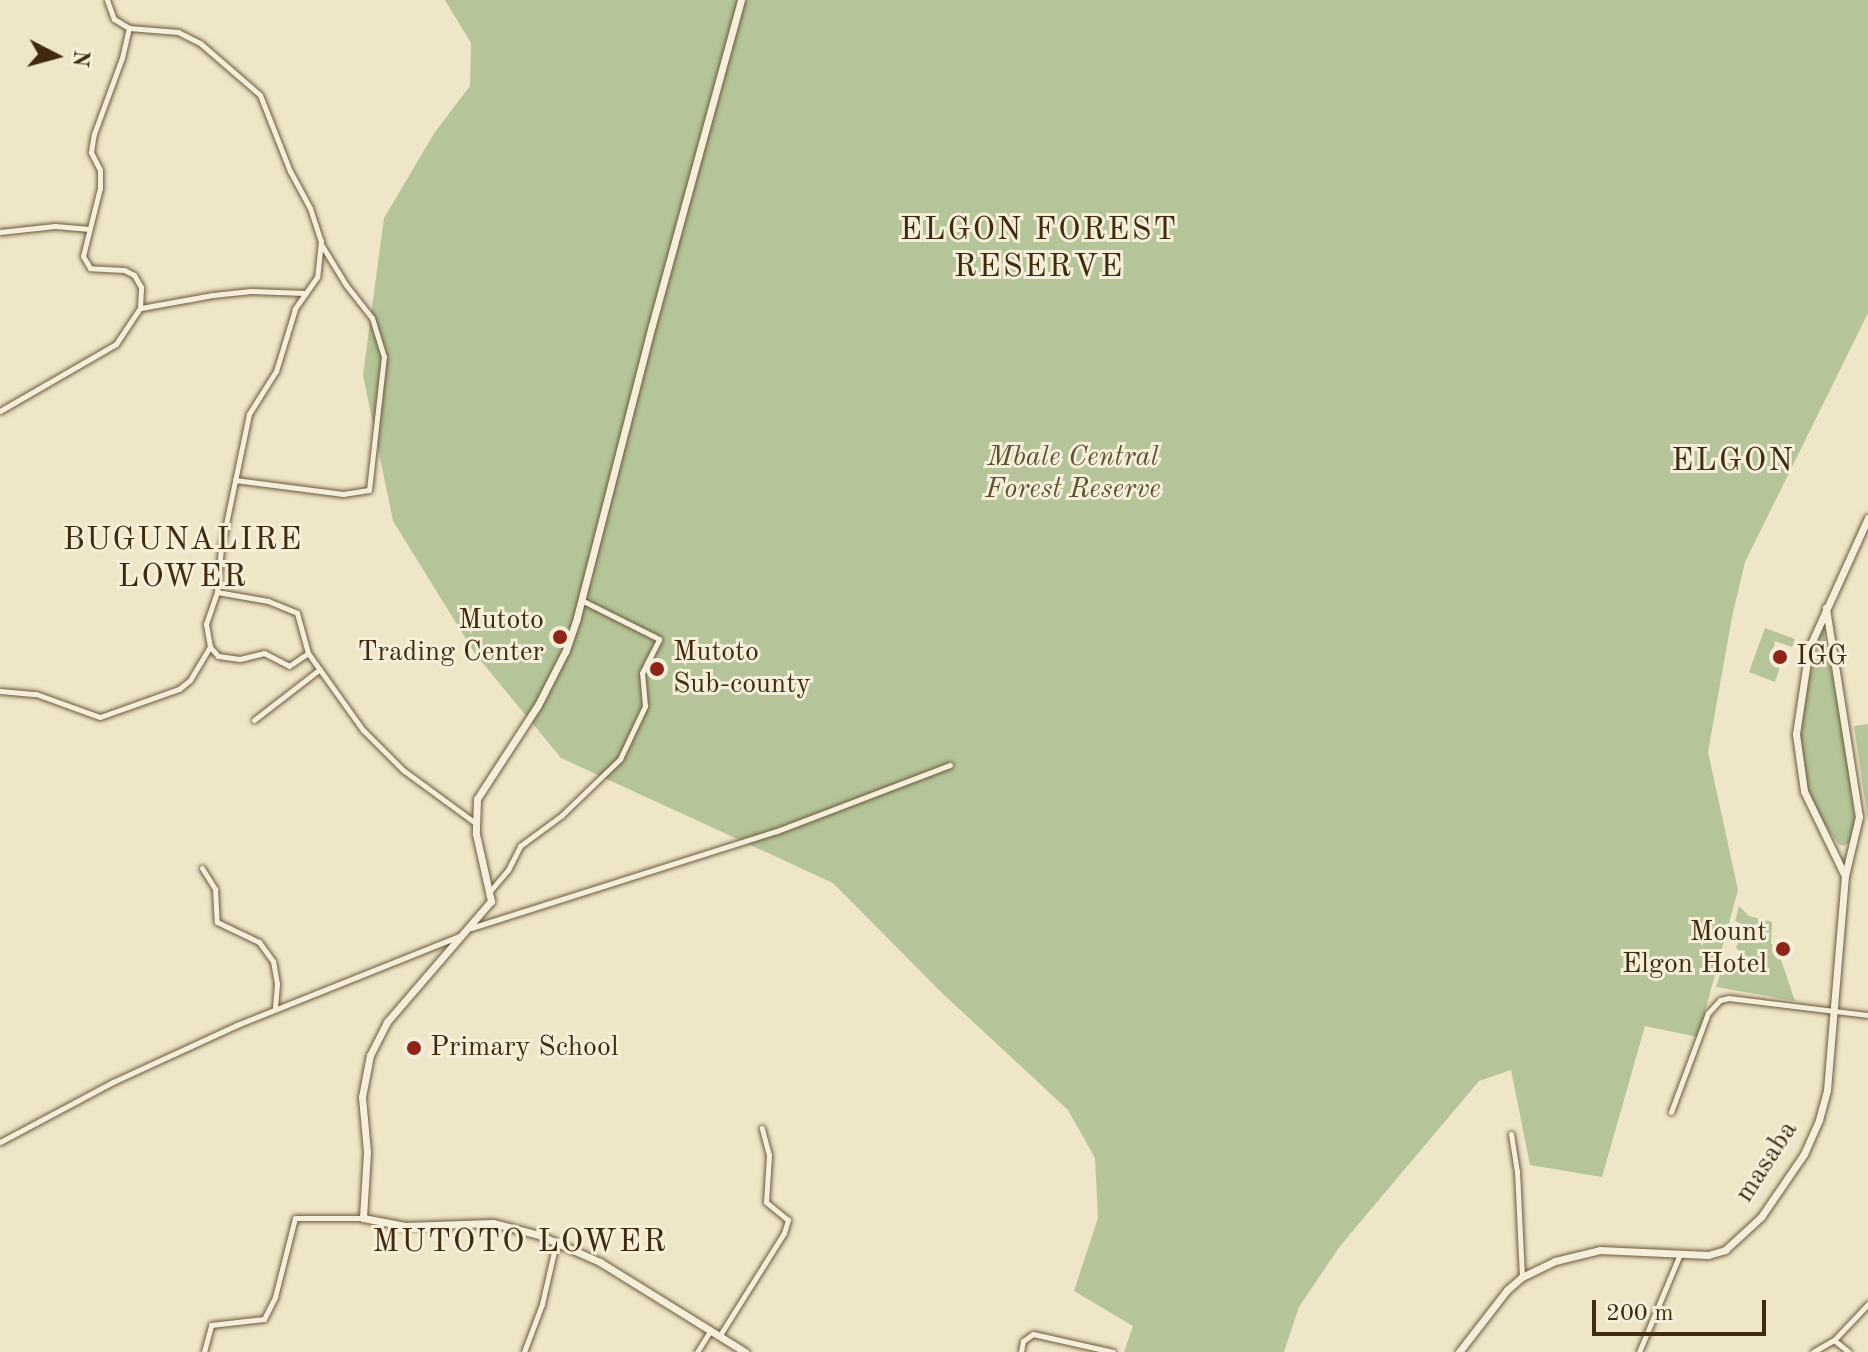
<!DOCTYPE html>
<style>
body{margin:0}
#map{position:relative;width:1868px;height:1352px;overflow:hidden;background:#efe5c7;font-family:"Old Standard TT",serif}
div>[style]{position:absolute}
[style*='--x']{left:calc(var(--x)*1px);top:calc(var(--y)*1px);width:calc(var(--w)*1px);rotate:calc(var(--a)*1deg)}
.green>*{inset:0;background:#b5c599}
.roads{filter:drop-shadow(0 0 2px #6c5a3c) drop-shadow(0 0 2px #6c5a3c)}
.minor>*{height:5px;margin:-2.5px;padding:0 2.5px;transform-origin:2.5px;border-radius:2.5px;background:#f5eedb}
.tertiary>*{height:7px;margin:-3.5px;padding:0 3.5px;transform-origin:3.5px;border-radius:3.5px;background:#f5eedb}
.dots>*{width:22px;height:22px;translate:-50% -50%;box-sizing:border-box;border:4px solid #f5eedb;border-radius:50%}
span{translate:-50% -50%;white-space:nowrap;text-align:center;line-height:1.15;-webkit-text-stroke:6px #f5eedb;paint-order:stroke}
.park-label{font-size:28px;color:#5d5230;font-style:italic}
.poi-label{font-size:28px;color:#402b0d}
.right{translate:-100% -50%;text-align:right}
.left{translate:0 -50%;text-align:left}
.street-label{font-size:28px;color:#402b0d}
.quarter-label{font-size:32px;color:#402b0d;letter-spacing:2px}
.north{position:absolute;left:16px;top:16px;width:80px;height:80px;-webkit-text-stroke:6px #f5eedb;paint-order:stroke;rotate:96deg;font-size:22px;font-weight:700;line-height:32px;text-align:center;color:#402b0d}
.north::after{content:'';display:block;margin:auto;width:28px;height:36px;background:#402b0d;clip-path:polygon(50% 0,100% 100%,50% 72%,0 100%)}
.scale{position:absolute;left:1592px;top:1300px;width:174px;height:36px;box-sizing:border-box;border:4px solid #402b0d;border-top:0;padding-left:10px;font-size:24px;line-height:28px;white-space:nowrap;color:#402b0d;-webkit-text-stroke:6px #f5eedb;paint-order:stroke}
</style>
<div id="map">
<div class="green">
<i style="clip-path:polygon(445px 0,1868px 0,1868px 313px,1745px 562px,1732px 617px,1708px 752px,1738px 890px,1698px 1037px,1645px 1026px,1602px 1177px,1530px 1165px,1511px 1070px,1479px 1081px,1340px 1246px,1299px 1307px,1284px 1352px,1124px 1352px,1133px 1326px,1074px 1291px,1098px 1218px,1095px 1158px,1068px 1110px,942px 993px,833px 883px,561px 758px,476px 655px,393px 521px,363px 375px,384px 218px,435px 132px,470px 86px,471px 43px)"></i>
<i style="clip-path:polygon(1822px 624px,1844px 736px,1855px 821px,1850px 842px,1843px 846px,1838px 844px,1810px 802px,1799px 735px,1813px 653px)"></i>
<i style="clip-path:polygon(1765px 628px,1795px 639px,1792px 647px,1775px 641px,1771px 660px,1781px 664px,1775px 682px,1749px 672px)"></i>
<i style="clip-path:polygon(1868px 724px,1868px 822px,1854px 726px)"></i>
<i style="clip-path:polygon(1739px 906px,1749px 916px,1772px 922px,1771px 944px,1776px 945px,1795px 1001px,1716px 987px,1722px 969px,1729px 972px,1742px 956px,1736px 947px,1739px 941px,1745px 942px,1747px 931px,1746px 926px,1735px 921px)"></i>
</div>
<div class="roads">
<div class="minor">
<i style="--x:107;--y:0;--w:20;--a:70"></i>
<i style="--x:114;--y:19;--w:17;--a:31"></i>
<i style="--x:129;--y:28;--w:49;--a:4.7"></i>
<i style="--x:178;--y:32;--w:25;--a:27"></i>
<i style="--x:200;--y:43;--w:79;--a:40.9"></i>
<i style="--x:260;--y:95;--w:82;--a:68.5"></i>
<i style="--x:290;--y:171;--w:42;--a:61.6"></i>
<i style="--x:310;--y:208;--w:35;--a:72"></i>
<i style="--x:321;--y:241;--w:36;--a:96"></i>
<i style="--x:317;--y:277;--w:39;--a:125"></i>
<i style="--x:295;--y:309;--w:65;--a:107"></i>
<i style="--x:276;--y:371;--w:51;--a:122.1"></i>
<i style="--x:249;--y:414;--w:137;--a:101.8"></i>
<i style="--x:221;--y:548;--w:44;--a:95.2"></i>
<i style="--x:217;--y:592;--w:52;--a:10"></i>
<i style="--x:268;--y:601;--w:31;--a:22"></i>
<i style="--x:297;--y:613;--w:41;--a:74.6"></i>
<i style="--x:308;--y:653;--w:95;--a:54.5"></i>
<i style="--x:363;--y:730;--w:57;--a:45"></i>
<i style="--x:403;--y:770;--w:88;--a:36.2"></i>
<i style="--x:0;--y:232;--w:55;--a:-6.2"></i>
<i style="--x:55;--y:226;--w:32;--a:5"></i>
<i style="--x:141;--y:308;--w:73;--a:-10.2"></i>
<i style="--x:213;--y:295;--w:38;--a:-6"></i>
<i style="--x:251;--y:291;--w:54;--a:2.1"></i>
<i style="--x:0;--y:411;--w:134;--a:-30"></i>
<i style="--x:116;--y:344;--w:43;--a:-56.3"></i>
<i style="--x:140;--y:308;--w:21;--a:-87"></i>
<i style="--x:141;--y:287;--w:14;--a:-120"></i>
<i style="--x:134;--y:275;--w:11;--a:-153"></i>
<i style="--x:124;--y:270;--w:34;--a:-177"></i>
<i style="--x:90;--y:268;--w:14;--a:-120"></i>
<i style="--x:83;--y:256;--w:70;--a:-76"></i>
<i style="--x:100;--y:188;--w:18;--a:-90"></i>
<i style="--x:100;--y:170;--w:20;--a:-117"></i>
<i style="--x:91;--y:152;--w:18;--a:-81"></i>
<i style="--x:94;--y:134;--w:81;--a:-69.8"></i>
<i style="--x:122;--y:58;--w:31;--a:-77"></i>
<i style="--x:235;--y:480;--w:109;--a:7.4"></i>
<i style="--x:343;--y:494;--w:26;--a:-9"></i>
<i style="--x:369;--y:490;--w:134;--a:-83.6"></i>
<i style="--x:384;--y:357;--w:41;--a:-107.1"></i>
<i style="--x:372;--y:318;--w:42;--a:-128.2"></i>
<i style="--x:346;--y:285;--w:48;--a:-121.4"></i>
<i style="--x:217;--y:592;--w:34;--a:109"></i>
<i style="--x:206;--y:624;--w:23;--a:80"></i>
<i style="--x:210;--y:647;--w:12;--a:48"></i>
<i style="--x:218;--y:656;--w:22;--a:8"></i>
<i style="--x:240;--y:659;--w:25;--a:-14"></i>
<i style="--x:264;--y:653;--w:28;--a:27"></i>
<i style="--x:289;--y:666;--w:23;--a:-34"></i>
<i style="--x:0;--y:691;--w:36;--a:5"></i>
<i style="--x:36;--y:694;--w:68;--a:19.8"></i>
<i style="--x:100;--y:717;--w:84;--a:-19.5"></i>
<i style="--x:179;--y:689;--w:14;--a:-39"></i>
<i style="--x:190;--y:680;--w:39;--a:-59"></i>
<i style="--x:254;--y:720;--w:83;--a:-37.7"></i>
<i style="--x:202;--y:868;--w:25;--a:58"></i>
<i style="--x:215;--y:889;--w:33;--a:87"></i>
<i style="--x:217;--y:922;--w:47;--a:25.5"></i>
<i style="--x:259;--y:942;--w:24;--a:54"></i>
<i style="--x:273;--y:961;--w:23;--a:80"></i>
<i style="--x:277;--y:984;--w:25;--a:95"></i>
<i style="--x:491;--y:890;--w:26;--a:-50"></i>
<i style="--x:508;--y:870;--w:27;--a:-63"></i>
<i style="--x:520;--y:846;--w:52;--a:-36.4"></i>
<i style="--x:562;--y:815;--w:81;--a:-44"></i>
<i style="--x:620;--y:759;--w:59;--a:-64.7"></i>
<i style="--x:645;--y:706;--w:33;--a:-95"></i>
<i style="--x:642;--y:673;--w:38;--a:-63"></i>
<i style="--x:659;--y:639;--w:87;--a:-153.4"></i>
<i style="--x:471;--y:928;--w:321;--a:-17.6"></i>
<i style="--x:777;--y:831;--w:185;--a:-20.9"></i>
<i style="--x:1671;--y:1112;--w:106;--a:-69.5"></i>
<i style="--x:1708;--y:1013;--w:18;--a:-47"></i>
<i style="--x:1720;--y:1000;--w:9;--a:-13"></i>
<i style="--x:1729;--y:998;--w:140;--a:7"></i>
<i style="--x:1511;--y:1134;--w:37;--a:81"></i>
<i style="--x:1517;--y:1171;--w:106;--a:87.3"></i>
<i style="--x:0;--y:1142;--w:128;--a:-28"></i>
<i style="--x:113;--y:1082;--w:136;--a:-24.7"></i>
<i style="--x:237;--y:1025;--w:240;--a:-21.8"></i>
<i style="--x:720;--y:1335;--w:120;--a:-57.9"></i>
<i style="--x:784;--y:1233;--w:14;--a:-73"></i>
<i style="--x:788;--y:1220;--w:28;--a:-141"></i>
<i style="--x:766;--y:1202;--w:47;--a:-86.3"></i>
<i style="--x:769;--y:1155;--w:28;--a:-105"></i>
<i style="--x:1834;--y:1340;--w:19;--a:39"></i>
<i style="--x:204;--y:1352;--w:28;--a:-75"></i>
<i style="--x:211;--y:1325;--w:53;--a:-6.5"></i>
<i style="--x:264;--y:1319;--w:25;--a:-63"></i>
<i style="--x:275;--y:1297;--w:81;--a:-75.8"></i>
<i style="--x:295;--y:1218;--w:68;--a:0"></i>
<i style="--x:524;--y:1352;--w:51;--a:-69.4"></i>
<i style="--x:542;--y:1304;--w:63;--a:-77.1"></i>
<i style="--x:697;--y:1352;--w:26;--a:-58"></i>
<i style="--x:1021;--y:1352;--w:11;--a:-80"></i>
<i style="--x:1023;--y:1341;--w:12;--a:-35"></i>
<i style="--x:1033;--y:1334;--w:82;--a:12.7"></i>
<i style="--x:1639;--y:1352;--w:106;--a:-67.3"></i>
<i style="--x:1813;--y:1352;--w:24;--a:-30"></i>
<i style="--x:1834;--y:1340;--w:50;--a:-46.6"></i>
</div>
<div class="tertiary">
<i style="--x:741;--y:0;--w:337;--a:105.3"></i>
<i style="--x:652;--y:325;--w:302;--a:104.4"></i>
<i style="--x:577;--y:618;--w:36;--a:109"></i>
<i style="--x:565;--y:652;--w:59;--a:117"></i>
<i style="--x:538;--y:705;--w:112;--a:123"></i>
<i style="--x:477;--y:799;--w:35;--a:92"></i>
<i style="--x:476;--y:834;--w:69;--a:77.4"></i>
<i style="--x:491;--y:901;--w:160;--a:130.7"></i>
<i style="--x:387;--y:1022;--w:37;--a:117"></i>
<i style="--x:370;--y:1055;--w:43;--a:100.8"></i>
<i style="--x:362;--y:1097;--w:55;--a:84.8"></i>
<i style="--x:367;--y:1152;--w:66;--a:93.5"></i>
<i style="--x:363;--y:1218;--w:43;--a:10.8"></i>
<i style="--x:405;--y:1226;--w:88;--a:-2"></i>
<i style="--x:493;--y:1223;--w:48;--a:14.6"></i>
<i style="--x:539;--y:1235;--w:67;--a:23.9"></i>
<i style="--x:600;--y:1262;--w:171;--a:31.8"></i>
<i style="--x:1845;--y:876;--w:94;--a:-115.8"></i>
<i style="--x:1804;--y:791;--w:58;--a:-98"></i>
<i style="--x:1796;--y:734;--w:87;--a:-81.4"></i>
<i style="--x:1809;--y:648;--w:143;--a:-65.6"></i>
<i style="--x:1459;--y:1352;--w:78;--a:-52.3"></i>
<i style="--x:1507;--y:1290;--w:20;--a:-41"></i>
<i style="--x:1522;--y:1277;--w:37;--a:-26"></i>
<i style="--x:1555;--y:1261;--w:46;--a:-13.7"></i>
<i style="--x:1600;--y:1250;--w:108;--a:2.7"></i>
<i style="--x:1708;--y:1255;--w:18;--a:-16"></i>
<i style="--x:1725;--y:1250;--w:49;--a:-42.5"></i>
<i style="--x:1761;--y:1217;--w:76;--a:-55.7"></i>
<i style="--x:1804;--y:1154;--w:37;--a:-66"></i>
<i style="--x:1819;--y:1120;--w:31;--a:-75"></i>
<i style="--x:1827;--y:1090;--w:215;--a:-85.2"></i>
<i style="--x:1845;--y:876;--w:61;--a:-76.7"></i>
<i style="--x:1859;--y:817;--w:212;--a:-99"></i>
</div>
</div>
<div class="dots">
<i style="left:560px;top:637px;background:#8f2418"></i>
<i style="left:1780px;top:657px;background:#8f2418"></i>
<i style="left:657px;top:669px;background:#8f2418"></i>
<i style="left:1783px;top:949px;background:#8f2418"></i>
<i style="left:414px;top:1048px;background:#8f2418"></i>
</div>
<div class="park-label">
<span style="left:1073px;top:474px">Mbale Central<br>Forest Reserve</span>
</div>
<div class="poi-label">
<span class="right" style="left:544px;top:637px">Mutoto<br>Trading Center</span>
<span class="left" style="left:673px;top:669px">Mutoto<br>Sub-county</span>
<span class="left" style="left:1796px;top:657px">IGG</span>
<span class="right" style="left:1767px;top:949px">Mount<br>Elgon Hotel</span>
<span class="left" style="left:430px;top:1048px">Primary School</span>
</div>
<div class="street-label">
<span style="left:1767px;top:1162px;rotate:-57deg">masaba</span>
</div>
<div class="quarter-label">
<span style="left:1039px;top:250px">ELGON FOREST<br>RESERVE</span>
<span style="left:1733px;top:462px">ELGON</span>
<span style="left:183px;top:560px">BUGUNALIRE<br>LOWER</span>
<span style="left:520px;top:1243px">MUTOTO LOWER</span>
</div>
<div class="north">N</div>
<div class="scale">200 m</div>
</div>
